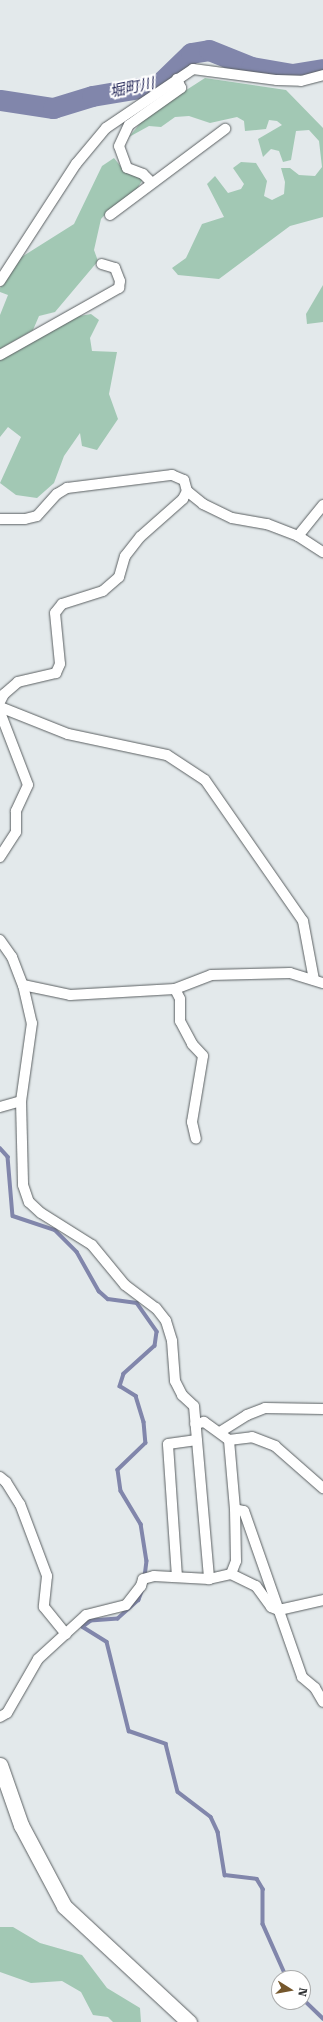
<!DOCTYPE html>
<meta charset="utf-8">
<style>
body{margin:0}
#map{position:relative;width:323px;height:2022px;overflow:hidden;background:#e3e9eb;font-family:"Roboto Serif","Noto Sans JP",serif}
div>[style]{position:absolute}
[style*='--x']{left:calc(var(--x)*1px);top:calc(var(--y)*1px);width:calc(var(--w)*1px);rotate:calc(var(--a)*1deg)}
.green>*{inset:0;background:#a2c8b4}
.stream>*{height:3.5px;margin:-1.75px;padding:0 1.75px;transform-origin:1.75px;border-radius:1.75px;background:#8186ab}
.river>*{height:21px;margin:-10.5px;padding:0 10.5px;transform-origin:10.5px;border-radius:10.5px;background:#8186ab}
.roads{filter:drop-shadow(0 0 1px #5b6062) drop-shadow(0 0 1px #5b6062)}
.street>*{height:10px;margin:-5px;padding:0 5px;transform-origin:5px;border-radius:5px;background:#fff}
.secondary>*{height:15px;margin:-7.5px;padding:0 7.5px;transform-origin:7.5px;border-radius:7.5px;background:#fff}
span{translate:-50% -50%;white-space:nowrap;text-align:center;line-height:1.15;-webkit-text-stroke:4px #fff;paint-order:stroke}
.water-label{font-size:15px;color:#292c5c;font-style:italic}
.north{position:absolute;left:271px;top:1970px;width:40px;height:40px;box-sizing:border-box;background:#fff;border:1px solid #acadad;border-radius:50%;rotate:101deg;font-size:11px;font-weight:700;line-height:16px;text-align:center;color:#303233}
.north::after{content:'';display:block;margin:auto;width:14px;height:18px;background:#75572c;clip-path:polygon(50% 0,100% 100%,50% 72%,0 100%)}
</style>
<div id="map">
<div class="green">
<i style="clip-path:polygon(205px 78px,286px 90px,323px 128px,323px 217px,290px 226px,219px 279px,178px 275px,172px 268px,186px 258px,202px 224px,224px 217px,207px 184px,215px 176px,228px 193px,241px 189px,244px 184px,233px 168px,241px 162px,256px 163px,267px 181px,264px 196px,272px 200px,284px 194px,285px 182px,281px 168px,290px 168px,299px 175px,315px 176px,322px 167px,319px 141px,309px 130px,296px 131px,291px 160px,283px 162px,279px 151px,271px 149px,263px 157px,258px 139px,282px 125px,277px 121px,269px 120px,266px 129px,245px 131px,244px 121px,237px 117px,210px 123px,189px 116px,175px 117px,161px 127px,149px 126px,129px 137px,146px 116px)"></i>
<i style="clip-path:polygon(114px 158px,126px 173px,143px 179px,134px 194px,111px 208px,101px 219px,94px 250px,98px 261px,55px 312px,39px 316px,33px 330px,0 349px,0 315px,8px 295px,0 292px,0 288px,20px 258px,74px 224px,102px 166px)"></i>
<i style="clip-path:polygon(323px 285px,323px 322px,307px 324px,306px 314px)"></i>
<i style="clip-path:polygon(91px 314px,99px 320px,90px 338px,92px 351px,117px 352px,109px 394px,118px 419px,97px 450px,82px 446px,80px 433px,64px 456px,54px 483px,37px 498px,16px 495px,0 483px,21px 437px,8px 427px,0 437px,0 360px,74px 317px)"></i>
<i style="clip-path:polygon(0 1927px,13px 1927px,40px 1943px,82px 1955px,107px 1988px,140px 2008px,141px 2022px,113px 2022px,108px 2017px,93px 2015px,81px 1992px,62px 1981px,31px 1983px,0 1972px)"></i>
</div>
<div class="stream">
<i style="--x:0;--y:1148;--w:12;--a:48"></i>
<i style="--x:8;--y:1157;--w:59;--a:85.2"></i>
<i style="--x:13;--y:1216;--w:44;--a:18.4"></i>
<i style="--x:55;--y:1230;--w:31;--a:45"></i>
<i style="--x:77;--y:1252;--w:45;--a:60.6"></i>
<i style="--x:99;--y:1291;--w:12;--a:42"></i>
<i style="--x:108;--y:1299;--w:29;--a:8"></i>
<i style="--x:137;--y:1303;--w:35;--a:55"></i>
<i style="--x:157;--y:1332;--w:14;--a:98"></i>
<i style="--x:155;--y:1346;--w:42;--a:137.9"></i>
<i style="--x:124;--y:1374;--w:13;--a:108"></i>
<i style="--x:120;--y:1386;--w:19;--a:32"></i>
<i style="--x:136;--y:1396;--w:27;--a:73"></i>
<i style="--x:144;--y:1422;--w:21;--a:85"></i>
<i style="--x:146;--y:1443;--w:39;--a:136"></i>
<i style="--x:118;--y:1470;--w:21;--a:82"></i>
<i style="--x:121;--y:1491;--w:39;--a:59"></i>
<i style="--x:141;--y:1524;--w:37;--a:81"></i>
<i style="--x:147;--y:1561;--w:16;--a:97"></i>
<i style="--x:143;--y:1589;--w:12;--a:110"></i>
<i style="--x:139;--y:1600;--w:28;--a:138"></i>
<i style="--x:118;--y:1619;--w:27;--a:176"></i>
<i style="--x:91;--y:1621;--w:10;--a:143"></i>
<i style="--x:83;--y:1627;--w:28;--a:32"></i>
<i style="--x:107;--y:1642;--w:92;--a:76.1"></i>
<i style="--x:129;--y:1731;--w:39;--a:19"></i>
<i style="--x:166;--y:1744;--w:49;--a:76"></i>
<i style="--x:178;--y:1792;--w:41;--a:37.1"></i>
<i style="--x:211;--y:1817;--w:17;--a:65"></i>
<i style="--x:218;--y:1832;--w:44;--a:80.8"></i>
<i style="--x:225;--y:1875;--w:32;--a:7"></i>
<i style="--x:257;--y:1879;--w:12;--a:59"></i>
<i style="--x:263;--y:1889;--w:35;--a:90"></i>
<i style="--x:263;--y:1924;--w:59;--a:66"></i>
<i style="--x:303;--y:1999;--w:28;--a:44"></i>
</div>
<div class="river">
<i style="--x:0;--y:100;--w:54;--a:8.6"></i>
<i style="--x:53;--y:108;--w:41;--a:-17.1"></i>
<i style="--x:92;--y:96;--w:67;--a:-9.5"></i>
<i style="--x:158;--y:85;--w:46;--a:-44.1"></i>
<i style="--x:191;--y:53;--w:18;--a:-9"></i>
<i style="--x:209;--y:50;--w:45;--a:22"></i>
<i style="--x:251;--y:67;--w:42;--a:9.7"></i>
<i style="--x:292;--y:74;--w:31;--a:-9"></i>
</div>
<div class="roads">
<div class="street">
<i style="--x:151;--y:182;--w:11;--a:-135"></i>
<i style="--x:143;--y:174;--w:17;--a:-159"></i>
<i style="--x:127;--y:168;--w:23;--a:-110"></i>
<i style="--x:119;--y:146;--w:23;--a:-65"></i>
<i style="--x:129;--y:125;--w:64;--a:-35.4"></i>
<i style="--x:181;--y:88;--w:10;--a:-114"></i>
<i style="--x:110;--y:215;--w:144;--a:-36.8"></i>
<i style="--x:0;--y:281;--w:140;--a:-57"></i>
<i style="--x:76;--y:164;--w:47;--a:-50.2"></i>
<i style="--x:106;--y:128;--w:105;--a:-34.1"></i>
<i style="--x:193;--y:69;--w:85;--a:7.5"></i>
<i style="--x:277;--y:80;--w:24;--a:2"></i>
<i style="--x:301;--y:81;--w:23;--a:-15"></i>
<i style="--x:0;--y:355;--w:137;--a:-29.4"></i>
<i style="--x:119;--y:288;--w:7;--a:-82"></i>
<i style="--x:120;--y:281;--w:14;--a:-111"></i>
<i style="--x:115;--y:268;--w:14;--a:-163"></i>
<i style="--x:187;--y:491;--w:21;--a:39"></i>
<i style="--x:203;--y:504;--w:32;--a:26"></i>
<i style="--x:232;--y:518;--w:36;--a:10"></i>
<i style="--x:267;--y:524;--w:33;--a:21"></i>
<i style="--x:298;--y:536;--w:30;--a:33"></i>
<i style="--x:0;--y:519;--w:25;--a:0"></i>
<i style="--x:25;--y:519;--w:12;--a:-14"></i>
<i style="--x:37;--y:516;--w:30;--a:-48"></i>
<i style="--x:57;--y:494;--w:12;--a:-31"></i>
<i style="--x:67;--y:488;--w:106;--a:-7.1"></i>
<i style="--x:172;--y:475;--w:13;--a:23"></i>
<i style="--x:184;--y:480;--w:11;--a:75"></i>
<i style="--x:187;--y:491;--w:9;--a:117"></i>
<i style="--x:183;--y:499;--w:57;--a:138.5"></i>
<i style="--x:140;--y:537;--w:24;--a:128"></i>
<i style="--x:125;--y:556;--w:22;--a:106"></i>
<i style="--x:119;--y:577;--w:21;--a:139"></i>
<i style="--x:103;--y:591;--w:43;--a:162.4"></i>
<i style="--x:62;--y:604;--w:11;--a:128"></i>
<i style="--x:55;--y:613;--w:51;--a:84.4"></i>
<i style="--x:60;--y:664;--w:10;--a:114"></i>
<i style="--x:56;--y:673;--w:39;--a:167"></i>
<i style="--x:18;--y:682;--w:18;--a:139"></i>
<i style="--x:4;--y:694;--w:9;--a:117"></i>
<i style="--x:298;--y:536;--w:40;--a:-51"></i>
<i style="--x:0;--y:707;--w:73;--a:21.7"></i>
<i style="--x:68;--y:734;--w:101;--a:12"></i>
<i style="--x:167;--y:755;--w:45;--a:33.3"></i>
<i style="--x:205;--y:780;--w:172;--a:55.2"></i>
<i style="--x:303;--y:921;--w:60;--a:79.4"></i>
<i style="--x:0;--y:712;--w:78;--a:69"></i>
<i style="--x:28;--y:785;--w:29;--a:115"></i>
<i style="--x:16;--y:811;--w:21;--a:90"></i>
<i style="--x:16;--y:832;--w:30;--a:123"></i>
<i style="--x:0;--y:940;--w:21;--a:55"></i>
<i style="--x:12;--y:957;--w:30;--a:69"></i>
<i style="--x:23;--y:985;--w:39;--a:77"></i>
<i style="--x:32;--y:1023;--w:79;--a:98"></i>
<i style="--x:21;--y:1101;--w:84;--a:88.6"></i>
<i style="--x:23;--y:1185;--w:18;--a:71"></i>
<i style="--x:29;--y:1202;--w:16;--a:43"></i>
<i style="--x:41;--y:1213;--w:60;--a:32.1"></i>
<i style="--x:92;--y:1245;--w:52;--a:50.5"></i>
<i style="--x:125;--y:1285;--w:39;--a:37"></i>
<i style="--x:156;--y:1308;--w:16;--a:52"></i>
<i style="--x:166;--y:1321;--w:21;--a:73"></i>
<i style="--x:172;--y:1341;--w:40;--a:85.7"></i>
<i style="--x:175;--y:1381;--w:16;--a:63"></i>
<i style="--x:182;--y:1395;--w:16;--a:43"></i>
<i style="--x:194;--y:1406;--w:174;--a:85"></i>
<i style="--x:23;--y:985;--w:48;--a:12"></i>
<i style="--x:70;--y:995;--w:105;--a:-3.3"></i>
<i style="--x:175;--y:989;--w:39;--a:-21"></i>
<i style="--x:211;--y:975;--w:79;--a:-1.5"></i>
<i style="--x:290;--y:973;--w:34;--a:17"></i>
<i style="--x:175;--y:989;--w:11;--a:63"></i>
<i style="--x:180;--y:999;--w:22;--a:90"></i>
<i style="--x:180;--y:1021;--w:26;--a:62"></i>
<i style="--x:192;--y:1044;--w:16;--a:47"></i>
<i style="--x:203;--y:1056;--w:67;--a:99.5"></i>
<i style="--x:192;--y:1122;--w:17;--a:77"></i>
<i style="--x:0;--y:1107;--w:22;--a:-16"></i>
<i style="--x:220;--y:1432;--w:32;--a:-32"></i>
<i style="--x:247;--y:1415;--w:19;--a:-21"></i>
<i style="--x:265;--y:1408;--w:58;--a:1"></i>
<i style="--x:229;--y:1440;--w:23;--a:-7"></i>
<i style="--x:252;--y:1437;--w:25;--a:21"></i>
<i style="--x:275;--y:1446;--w:64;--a:41.2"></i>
<i style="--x:0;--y:1477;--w:8;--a:40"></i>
<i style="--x:6;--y:1482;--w:26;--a:58"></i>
<i style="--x:20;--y:1504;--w:77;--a:69.4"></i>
<i style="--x:47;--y:1576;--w:31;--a:96"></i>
<i style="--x:44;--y:1607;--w:35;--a:51"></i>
<i style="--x:235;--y:1509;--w:9;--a:13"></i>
<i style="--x:244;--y:1511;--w:176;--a:70.7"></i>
<i style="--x:302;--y:1677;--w:17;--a:40"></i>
<i style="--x:315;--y:1688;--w:16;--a:60"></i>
<i style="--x:231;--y:1574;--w:28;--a:26"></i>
<i style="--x:256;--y:1586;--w:26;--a:54"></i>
<i style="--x:271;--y:1607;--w:9;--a:21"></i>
<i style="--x:279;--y:1610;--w:45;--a:-12.8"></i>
<i style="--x:177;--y:1577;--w:133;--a:-93.9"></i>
<i style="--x:168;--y:1444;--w:29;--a:-8"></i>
<i style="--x:0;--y:1717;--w:8;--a:-30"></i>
<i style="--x:7;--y:1713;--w:62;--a:-60.1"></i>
<i style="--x:38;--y:1659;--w:65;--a:-42.5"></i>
<i style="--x:86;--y:1615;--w:41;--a:-14"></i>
<i style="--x:126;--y:1605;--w:24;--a:-52"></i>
<i style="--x:141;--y:1586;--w:7;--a:-74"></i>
<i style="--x:143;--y:1579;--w:11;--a:-15"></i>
<i style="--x:154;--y:1576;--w:55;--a:3.1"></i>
<i style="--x:209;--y:1579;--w:23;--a:-13"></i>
<i style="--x:231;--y:1574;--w:14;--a:-69"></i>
<i style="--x:236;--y:1561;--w:52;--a:-91.1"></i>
<i style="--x:235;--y:1509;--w:69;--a:-95"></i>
<i style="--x:229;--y:1440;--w:31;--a:-144"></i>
<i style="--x:204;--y:1422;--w:9;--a:167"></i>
</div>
<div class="secondary">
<i style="--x:0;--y:1765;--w:64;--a:70.7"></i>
<i style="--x:21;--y:1825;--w:92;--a:62"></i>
<i style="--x:64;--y:1906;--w:171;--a:42.9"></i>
</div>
</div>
<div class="water-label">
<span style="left:132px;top:88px;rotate:-12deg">堀町川</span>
</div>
<div class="north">N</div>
</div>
